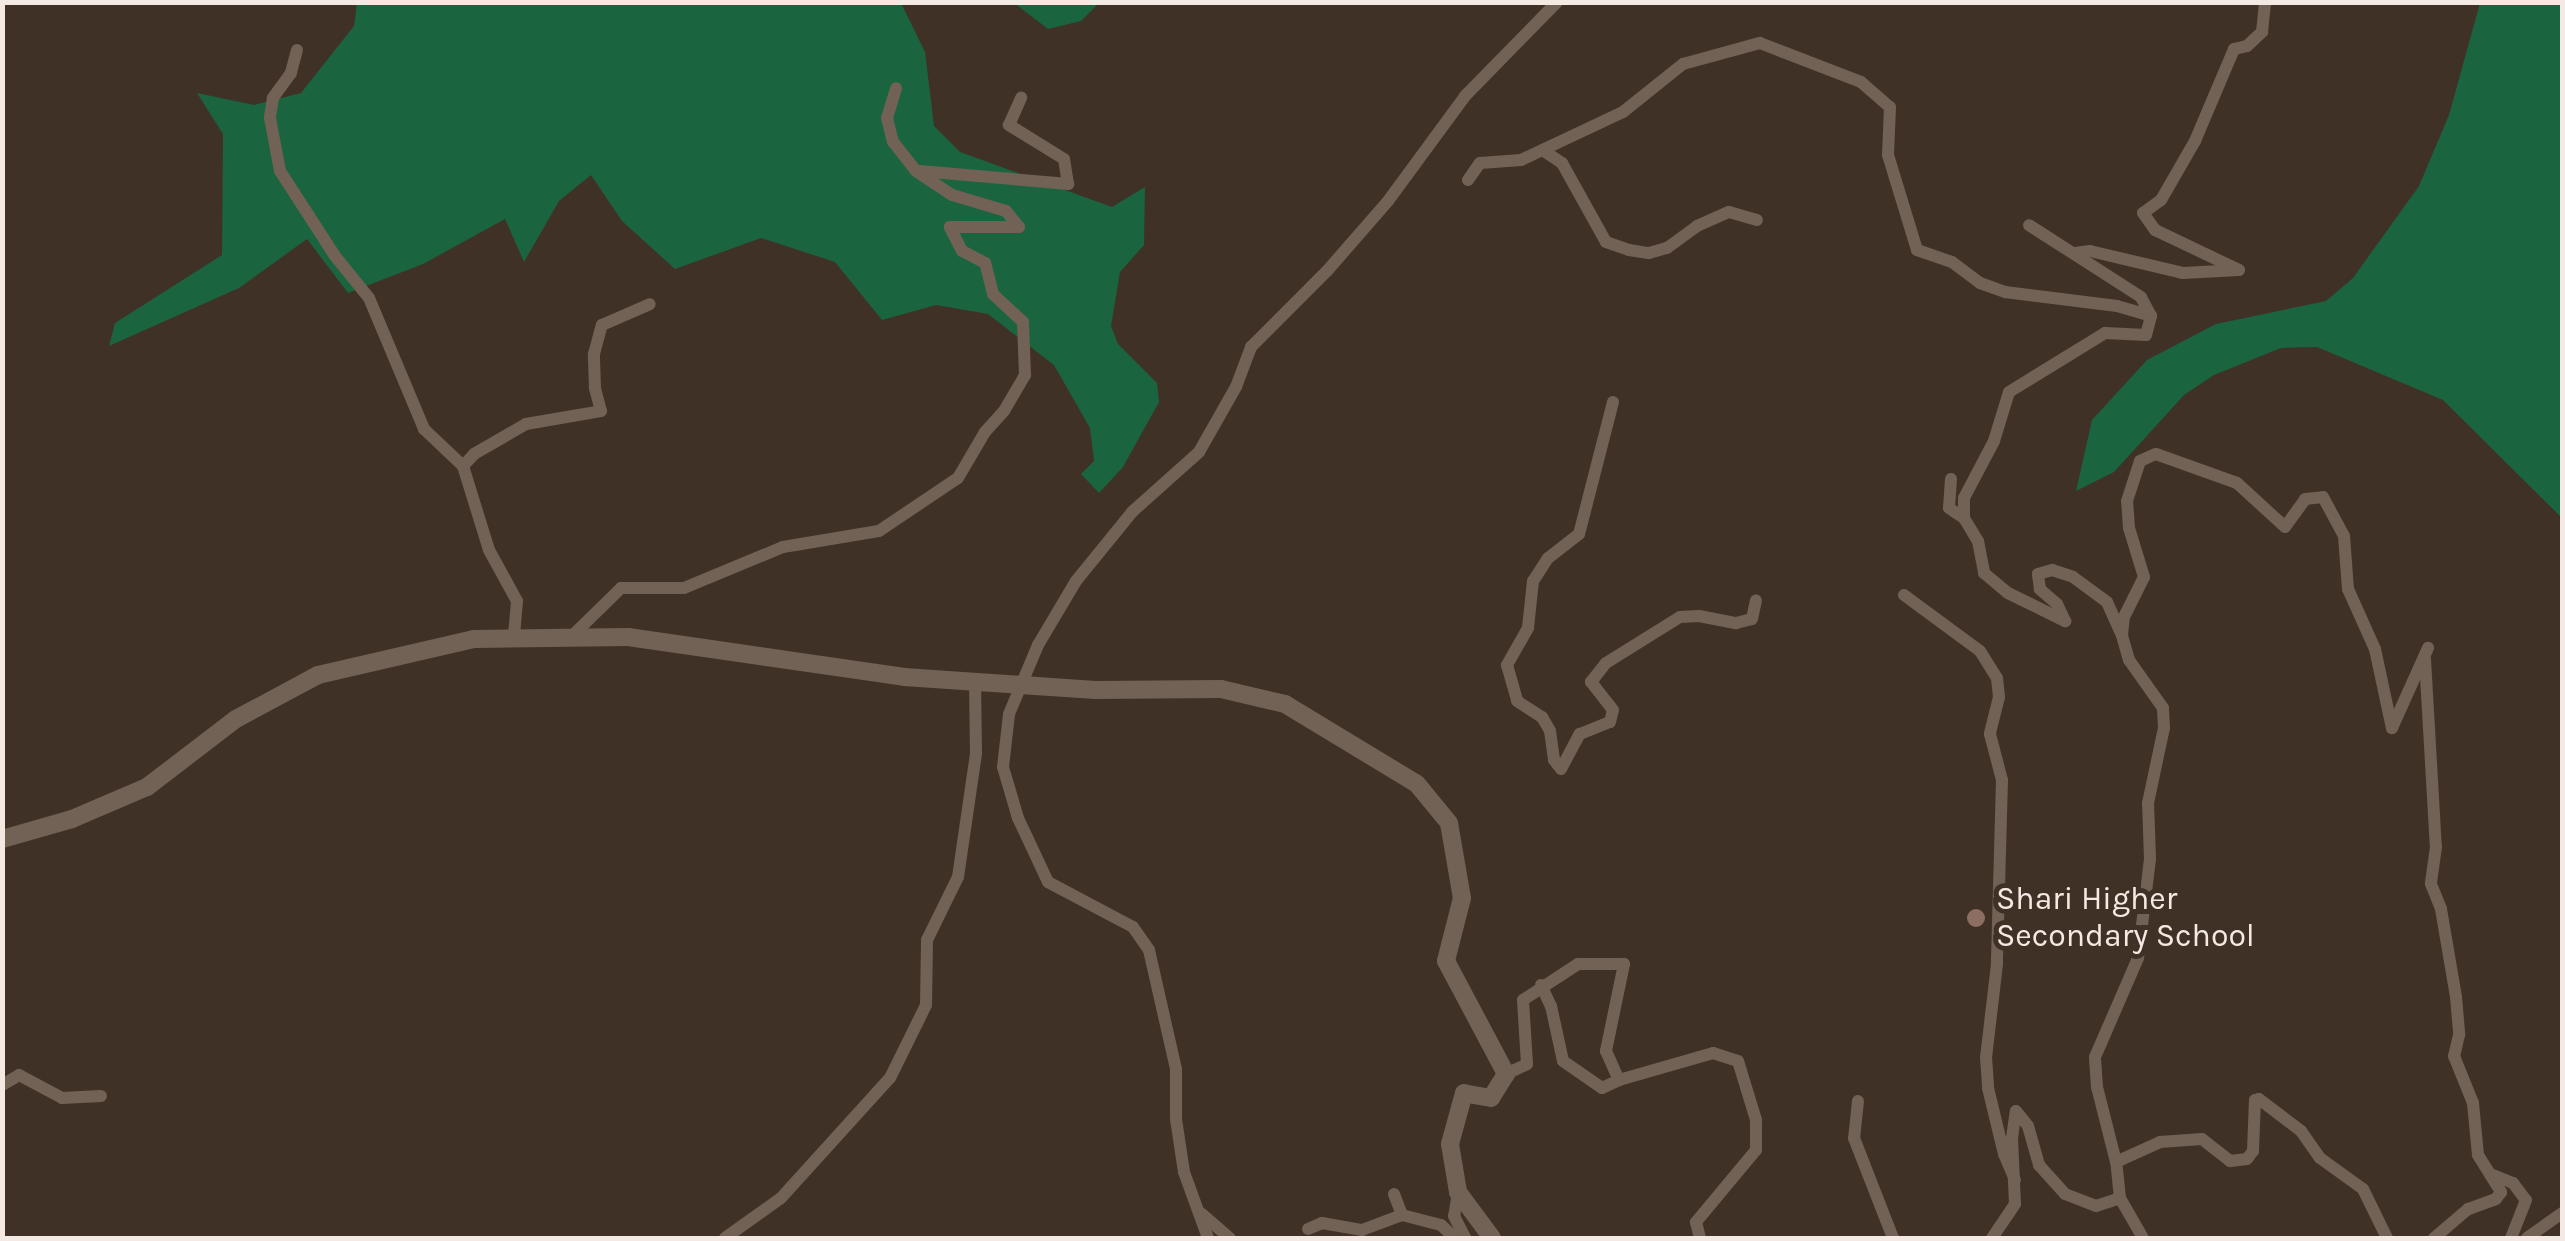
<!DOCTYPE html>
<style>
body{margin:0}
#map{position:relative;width:2565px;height:1241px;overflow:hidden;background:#403126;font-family:Karla,sans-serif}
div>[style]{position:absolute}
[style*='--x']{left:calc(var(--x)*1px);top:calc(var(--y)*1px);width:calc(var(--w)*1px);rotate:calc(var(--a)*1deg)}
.green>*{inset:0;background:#1a6440}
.street>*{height:12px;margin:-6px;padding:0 6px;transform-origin:6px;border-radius:6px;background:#726155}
.secondary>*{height:18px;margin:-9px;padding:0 9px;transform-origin:9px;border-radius:9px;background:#726155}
.dots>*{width:28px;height:28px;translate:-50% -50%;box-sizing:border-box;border:5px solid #403126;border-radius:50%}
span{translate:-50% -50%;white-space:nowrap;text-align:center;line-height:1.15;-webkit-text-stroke:10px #403126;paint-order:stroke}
.poi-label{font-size:32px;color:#f4eae3}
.left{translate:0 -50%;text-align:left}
.frame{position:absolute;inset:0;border:5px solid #f4eae3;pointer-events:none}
</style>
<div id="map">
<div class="green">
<i style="clip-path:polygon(357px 3px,901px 3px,925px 52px,934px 126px,960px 152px,1112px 207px,1145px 187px,1144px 245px,1120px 272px,1111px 326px,1118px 344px,1157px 383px,1159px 402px,1123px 467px,1099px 493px,1081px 474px,1094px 461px,1090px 428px,1054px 365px,988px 314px,936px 305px,882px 320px,835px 262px,761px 238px,675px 269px,622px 221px,591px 175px,559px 201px,524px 262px,505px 219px,423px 264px,348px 293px,307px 239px,239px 288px,109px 346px,115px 323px,222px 255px,223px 134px,197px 93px,254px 105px,301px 93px,354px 26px)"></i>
<i style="clip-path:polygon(1014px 3px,1099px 3px,1081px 21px,1048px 29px)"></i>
<i style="clip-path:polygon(2480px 3px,2562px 3px,2562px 518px,2443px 400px,2317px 347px,2281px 348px,2214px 375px,2184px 395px,2114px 472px,2076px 491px,2092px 420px,2147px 360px,2216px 324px,2326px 301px,2353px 278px,2419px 186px,2449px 115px)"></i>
</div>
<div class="street">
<i style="--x:297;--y:50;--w:24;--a:105"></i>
<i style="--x:291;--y:73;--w:31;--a:126"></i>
<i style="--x:273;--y:98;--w:20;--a:99"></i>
<i style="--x:270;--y:118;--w:54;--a:79.3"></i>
<i style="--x:280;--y:171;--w:101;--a:57.1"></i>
<i style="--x:335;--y:256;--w:54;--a:51"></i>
<i style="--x:369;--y:298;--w:142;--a:67.2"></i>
<i style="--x:424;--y:429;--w:54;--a:43.5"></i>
<i style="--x:463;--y:466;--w:88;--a:72.8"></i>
<i style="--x:489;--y:550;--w:58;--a:61.2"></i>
<i style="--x:517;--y:601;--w:34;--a:95"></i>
<i style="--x:1544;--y:151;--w:22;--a:34"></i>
<i style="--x:1562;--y:163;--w:90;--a:60.9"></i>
<i style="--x:1606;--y:242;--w:24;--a:19"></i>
<i style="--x:1629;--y:250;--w:20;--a:9"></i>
<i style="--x:1649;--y:253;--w:19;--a:-16"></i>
<i style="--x:1667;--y:248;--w:37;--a:-36"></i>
<i style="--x:1697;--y:226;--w:35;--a:-24"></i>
<i style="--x:1729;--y:212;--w:29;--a:16"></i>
<i style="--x:920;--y:171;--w:149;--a:5"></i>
<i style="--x:1068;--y:184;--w:25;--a:-99"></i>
<i style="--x:1064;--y:159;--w:65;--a:-148.3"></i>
<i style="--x:1009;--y:125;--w:30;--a:-66"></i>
<i style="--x:1468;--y:180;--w:21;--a:-55"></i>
<i style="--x:1480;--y:163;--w:41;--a:-4.2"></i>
<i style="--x:1521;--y:160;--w:113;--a:-25.2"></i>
<i style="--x:1623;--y:112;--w:77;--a:-38.7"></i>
<i style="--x:1683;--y:64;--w:80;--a:-15.3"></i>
<i style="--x:1760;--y:43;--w:108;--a:21.1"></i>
<i style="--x:1861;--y:82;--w:38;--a:41"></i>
<i style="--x:1890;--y:107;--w:48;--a:92.4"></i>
<i style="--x:1888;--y:155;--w:99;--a:73"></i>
<i style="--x:1917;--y:250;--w:37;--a:19"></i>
<i style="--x:1952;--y:262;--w:35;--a:37"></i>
<i style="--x:1980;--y:283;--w:27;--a:20"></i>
<i style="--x:2005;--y:292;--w:113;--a:7.1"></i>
<i style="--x:2117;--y:306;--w:35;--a:16"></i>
<i style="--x:2075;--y:253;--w:15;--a:-8"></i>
<i style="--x:2090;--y:251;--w:96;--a:13.3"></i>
<i style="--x:2183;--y:273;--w:56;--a:-3.1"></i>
<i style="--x:2239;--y:270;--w:93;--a:-154.5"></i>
<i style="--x:2155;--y:230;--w:21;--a:-125"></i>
<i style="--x:2143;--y:213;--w:22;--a:-36"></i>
<i style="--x:2161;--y:200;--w:68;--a:-60"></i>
<i style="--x:2195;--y:141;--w:100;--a:-67"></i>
<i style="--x:2234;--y:49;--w:13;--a:-13"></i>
<i style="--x:2247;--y:46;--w:21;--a:-43"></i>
<i style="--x:2262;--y:32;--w:30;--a:-84"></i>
<i style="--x:1613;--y:402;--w:136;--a:104.4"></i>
<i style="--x:1579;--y:534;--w:39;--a:142"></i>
<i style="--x:1548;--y:558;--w:27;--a:123"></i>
<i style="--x:1533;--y:581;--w:47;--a:96.1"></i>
<i style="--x:1528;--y:628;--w:43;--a:119.6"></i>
<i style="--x:1507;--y:665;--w:37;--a:74"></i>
<i style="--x:1517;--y:701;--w:30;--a:33"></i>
<i style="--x:1542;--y:717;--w:16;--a:60"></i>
<i style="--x:1550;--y:731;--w:29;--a:82"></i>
<i style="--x:1554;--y:760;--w:11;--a:52"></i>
<i style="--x:1561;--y:769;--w:40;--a:-62"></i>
<i style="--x:1580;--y:734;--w:32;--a:-22"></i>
<i style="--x:1610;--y:722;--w:12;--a:-76"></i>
<i style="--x:1613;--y:710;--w:36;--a:-128"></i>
<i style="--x:1591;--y:682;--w:24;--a:-52"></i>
<i style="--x:1606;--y:663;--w:87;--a:-31.9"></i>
<i style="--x:1680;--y:617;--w:19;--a:-3"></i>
<i style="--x:1699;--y:616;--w:38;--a:11"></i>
<i style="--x:1736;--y:623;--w:16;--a:-14"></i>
<i style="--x:1752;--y:619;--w:19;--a:-78"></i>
<i style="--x:463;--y:466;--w:16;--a:-47"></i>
<i style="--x:474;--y:454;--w:60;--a:-30"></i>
<i style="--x:526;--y:424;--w:76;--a:-9.8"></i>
<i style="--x:601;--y:411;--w:24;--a:-105"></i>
<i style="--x:595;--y:388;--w:34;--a:-92"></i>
<i style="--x:594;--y:354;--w:30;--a:-75"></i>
<i style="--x:602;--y:325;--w:52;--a:-23.6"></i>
<i style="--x:1951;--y:479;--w:29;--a:94"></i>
<i style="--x:1949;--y:508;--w:18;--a:34"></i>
<i style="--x:1964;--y:518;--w:27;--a:59"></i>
<i style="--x:1978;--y:541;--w:33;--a:79"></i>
<i style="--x:1984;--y:573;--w:31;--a:40"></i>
<i style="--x:2008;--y:593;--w:64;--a:26.2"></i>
<i style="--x:2065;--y:621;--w:19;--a:-115"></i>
<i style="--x:2057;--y:604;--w:23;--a:-139"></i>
<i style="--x:2040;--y:589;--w:15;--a:-98"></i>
<i style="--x:2038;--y:574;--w:15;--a:-16"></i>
<i style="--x:2052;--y:570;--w:22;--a:18"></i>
<i style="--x:2073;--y:577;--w:42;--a:36.3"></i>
<i style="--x:2107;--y:602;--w:34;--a:66"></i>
<i style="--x:1964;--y:518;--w:20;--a:-90"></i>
<i style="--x:1964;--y:498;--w:64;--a:-62.2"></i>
<i style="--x:1994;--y:441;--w:51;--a:-73"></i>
<i style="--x:2009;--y:392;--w:113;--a:-31.6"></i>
<i style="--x:2105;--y:333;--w:41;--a:2.8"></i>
<i style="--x:2146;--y:335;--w:20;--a:-75"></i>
<i style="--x:2151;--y:316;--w:21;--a:-118"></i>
<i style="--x:2141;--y:297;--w:133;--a:-147.3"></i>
<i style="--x:1904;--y:595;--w:94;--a:36.4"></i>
<i style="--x:1980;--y:651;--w:32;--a:58"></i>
<i style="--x:1997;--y:678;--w:19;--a:84"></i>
<i style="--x:1999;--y:697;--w:38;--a:104"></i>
<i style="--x:1990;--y:734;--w:48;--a:75.4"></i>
<i style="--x:2002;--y:780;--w:184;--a:91.6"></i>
<i style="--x:1997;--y:964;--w:94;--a:96.7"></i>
<i style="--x:1986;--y:1057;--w:31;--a:86"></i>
<i style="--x:1988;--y:1088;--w:68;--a:76.4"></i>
<i style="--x:2004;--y:1154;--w:28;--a:67"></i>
<i style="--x:572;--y:636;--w:69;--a:-44.4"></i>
<i style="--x:621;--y:588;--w:63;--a:0"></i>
<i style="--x:684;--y:588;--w:107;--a:-22.5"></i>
<i style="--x:783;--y:547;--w:97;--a:-9.5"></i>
<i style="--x:879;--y:531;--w:95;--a:-33.9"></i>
<i style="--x:958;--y:478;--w:53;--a:-59.6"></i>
<i style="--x:985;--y:432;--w:28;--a:-48"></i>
<i style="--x:1004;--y:411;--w:42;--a:-59.7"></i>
<i style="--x:1025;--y:375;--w:53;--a:-92.2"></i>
<i style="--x:1023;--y:322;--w:41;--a:-137"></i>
<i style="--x:993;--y:294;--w:32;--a:-104"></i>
<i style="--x:985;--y:263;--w:26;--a:-152"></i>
<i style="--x:962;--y:251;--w:27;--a:-117"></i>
<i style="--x:950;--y:227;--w:69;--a:0"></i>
<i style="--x:1019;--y:227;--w:21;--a:-129"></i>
<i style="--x:1006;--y:211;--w:56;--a:-163.5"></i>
<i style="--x:952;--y:195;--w:43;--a:-146.3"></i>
<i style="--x:916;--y:171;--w:37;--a:-128"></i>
<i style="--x:893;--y:142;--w:25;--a:-104"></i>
<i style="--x:887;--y:118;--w:31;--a:-73"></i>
<i style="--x:2425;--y:659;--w:188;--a:86.7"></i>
<i style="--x:2436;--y:847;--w:37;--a:98"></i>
<i style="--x:2431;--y:884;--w:27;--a:68"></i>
<i style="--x:2441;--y:909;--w:89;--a:80.3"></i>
<i style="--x:2456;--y:997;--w:38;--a:85"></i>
<i style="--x:2459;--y:1035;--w:22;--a:103"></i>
<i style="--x:2454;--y:1056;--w:51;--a:68"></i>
<i style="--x:2473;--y:1103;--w:52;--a:84.5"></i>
<i style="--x:2478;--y:1155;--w:44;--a:58.1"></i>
<i style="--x:2501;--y:1192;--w:9;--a:126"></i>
<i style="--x:2496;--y:1199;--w:30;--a:160"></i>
<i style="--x:2468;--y:1209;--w:45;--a:139.5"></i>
<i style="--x:1541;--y:985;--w:23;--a:65"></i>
<i style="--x:1551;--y:1006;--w:56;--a:77.7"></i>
<i style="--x:1563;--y:1061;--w:47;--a:34.7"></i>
<i style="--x:1602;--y:1088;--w:19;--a:-25"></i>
<i style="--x:1506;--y:1074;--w:23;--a:-25"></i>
<i style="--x:1527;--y:1064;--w:64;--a:-93.6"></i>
<i style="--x:1523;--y:1000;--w:66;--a:-33.2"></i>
<i style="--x:1578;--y:964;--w:46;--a:0"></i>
<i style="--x:1624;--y:964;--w:89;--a:101.7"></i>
<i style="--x:1606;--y:1051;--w:32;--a:66"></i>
<i style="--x:1619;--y:1080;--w:98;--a:-16"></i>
<i style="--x:1713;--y:1053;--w:26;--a:18"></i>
<i style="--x:1738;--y:1061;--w:62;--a:73"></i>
<i style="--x:1756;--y:1120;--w:30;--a:90"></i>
<i style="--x:1756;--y:1150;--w:94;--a:129.8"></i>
<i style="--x:1696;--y:1222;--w:16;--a:76"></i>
<i style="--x:2;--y:1085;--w:20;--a:-30"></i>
<i style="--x:19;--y:1075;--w:49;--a:28.1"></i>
<i style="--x:62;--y:1098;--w:39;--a:-3"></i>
<i style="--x:1858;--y:1101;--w:37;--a:96"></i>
<i style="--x:1854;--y:1138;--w:107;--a:68.7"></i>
<i style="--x:2116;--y:1162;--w:77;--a:-104.2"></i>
<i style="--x:2097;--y:1087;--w:30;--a:-94"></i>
<i style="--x:2095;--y:1057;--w:108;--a:-66.5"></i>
<i style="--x:2138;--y:958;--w:100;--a:-83.1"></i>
<i style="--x:2150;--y:859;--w:56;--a:-92"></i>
<i style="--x:2148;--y:803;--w:77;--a:-78"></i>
<i style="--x:2164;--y:728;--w:20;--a:-93"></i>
<i style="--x:2163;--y:708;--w:59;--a:-125.3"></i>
<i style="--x:2129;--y:660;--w:26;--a:-106"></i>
<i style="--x:2122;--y:635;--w:18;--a:-84"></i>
<i style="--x:2124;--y:617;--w:45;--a:-63.4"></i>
<i style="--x:2144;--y:577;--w:51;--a:-107"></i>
<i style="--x:2129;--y:528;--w:27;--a:-94"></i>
<i style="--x:2127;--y:501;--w:42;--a:-72"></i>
<i style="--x:2140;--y:461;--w:17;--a:-24"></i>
<i style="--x:2156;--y:454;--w:86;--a:19.7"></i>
<i style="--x:2237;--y:483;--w:65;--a:42.5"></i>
<i style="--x:2285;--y:527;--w:34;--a:-54"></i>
<i style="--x:2305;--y:499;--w:18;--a:-6"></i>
<i style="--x:2323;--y:497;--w:44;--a:61.7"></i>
<i style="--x:2344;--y:536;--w:53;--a:85.7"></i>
<i style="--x:2348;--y:589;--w:66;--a:65.8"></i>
<i style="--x:2375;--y:649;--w:81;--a:77.9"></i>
<i style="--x:2392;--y:728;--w:88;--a:-65.8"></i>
<i style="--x:2493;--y:1175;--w:22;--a:22"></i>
<i style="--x:2513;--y:1183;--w:21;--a:53"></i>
<i style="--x:2526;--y:1200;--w:41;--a:111.5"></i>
<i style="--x:1458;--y:1192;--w:24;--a:99"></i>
<i style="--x:1454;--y:1216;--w:25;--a:63"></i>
<i style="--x:1394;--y:1194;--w:22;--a:69"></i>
<i style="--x:1402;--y:1215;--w:40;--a:14.4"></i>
<i style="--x:1441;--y:1225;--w:19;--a:43"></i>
<i style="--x:2120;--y:1198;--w:36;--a:-96"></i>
<i style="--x:2116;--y:1162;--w:48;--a:-24.4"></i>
<i style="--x:2160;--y:1142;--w:42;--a:-4.1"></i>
<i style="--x:2202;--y:1139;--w:36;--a:38"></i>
<i style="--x:2230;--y:1161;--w:17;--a:-7"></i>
<i style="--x:2247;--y:1159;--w:10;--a:-53"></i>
<i style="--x:2253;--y:1151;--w:51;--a:-87.8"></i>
<i style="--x:2255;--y:1100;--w:4;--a:-14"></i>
<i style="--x:2259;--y:1099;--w:53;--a:37.3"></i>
<i style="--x:2301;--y:1131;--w:33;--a:55"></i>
<i style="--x:2320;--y:1158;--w:53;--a:35.8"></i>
<i style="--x:2363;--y:1189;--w:55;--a:63.9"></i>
<i style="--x:1202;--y:1214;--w:37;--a:41"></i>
<i style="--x:1308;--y:1229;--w:15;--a:-23"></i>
<i style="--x:1322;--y:1223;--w:41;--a:9.9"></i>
<i style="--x:1362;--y:1230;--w:43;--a:-20.6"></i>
<i style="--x:725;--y:1238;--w:69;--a:-35.5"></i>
<i style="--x:781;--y:1198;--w:162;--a:-47.8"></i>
<i style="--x:890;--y:1078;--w:81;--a:-63.7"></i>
<i style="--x:926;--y:1005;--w:65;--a:-89.1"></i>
<i style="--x:927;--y:940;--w:70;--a:-63.8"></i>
<i style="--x:958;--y:877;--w:125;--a:-81.7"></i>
<i style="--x:976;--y:753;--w:73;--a:-90.8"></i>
<i style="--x:1208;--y:1238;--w:70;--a:-110"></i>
<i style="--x:1184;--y:1172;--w:54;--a:-98.6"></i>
<i style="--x:1176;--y:1119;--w:50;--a:-90"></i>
<i style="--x:1176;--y:1069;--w:122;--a:-102.8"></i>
<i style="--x:1149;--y:950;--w:28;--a:-125"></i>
<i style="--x:1133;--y:927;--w:96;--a:-152.1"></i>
<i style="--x:1048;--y:882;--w:71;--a:-115.1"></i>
<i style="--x:1018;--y:818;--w:53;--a:-106.4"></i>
<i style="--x:1003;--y:767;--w:53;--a:-83.5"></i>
<i style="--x:1009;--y:714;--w:75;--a:-67.2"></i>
<i style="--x:1038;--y:645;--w:74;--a:-59.3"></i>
<i style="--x:1076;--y:581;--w:89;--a:-50.9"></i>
<i style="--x:1132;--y:512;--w:90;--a:-41.8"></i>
<i style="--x:1199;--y:452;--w:75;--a:-60.4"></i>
<i style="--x:1236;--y:387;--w:43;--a:-69.4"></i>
<i style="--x:1251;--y:347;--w:107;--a:-45"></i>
<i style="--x:1327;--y:271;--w:93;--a:-48.9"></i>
<i style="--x:1388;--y:201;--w:130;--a:-53.7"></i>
<i style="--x:1465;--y:96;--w:132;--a:-45.6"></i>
<i style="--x:1992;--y:1238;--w:41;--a:-55.9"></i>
<i style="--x:2015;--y:1204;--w:66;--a:-92.6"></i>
<i style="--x:2012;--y:1138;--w:27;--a:-82"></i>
<i style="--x:2016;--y:1111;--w:19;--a:51"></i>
<i style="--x:2028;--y:1126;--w:41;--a:74.2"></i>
<i style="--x:2039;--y:1165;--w:39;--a:48"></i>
<i style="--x:2065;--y:1194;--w:33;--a:21"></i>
<i style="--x:2096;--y:1206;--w:25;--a:-18"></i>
<i style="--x:2120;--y:1198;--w:46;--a:60.1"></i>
<i style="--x:2527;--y:1238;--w:43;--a:-35.5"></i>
</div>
<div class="secondary">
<i style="--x:2;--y:839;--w:73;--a:-15.9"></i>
<i style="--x:72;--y:819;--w:82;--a:-23.1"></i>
<i style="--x:147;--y:787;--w:112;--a:-37.4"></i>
<i style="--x:236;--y:719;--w:93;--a:-28.2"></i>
<i style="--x:318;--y:675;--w:160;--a:-13"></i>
<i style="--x:474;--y:639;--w:154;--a:-0.7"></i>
<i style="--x:628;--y:637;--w:279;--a:8.2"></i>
<i style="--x:904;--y:677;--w:192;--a:3.9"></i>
<i style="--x:1096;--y:690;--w:125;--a:-0.5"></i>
<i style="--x:1221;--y:689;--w:66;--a:13.2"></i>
<i style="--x:1285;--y:704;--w:154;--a:31.2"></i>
<i style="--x:1417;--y:784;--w:50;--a:50.6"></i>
<i style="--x:1449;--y:823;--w:76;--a:80.2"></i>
<i style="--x:1462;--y:898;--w:65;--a:104.3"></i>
<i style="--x:1446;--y:961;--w:128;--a:62"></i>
<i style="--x:1506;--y:1074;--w:28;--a:122"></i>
<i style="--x:1491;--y:1098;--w:27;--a:-170"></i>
<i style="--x:1464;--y:1093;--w:53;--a:105.4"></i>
<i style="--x:1450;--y:1144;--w:49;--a:80.5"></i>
<i style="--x:1458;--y:1192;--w:57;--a:53.5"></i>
</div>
<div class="dots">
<i style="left:1976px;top:918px;background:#8d6e63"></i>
</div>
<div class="poi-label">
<span class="left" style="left:1996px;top:918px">Shari Higher<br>Secondary School</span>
</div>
<div class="frame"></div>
</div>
